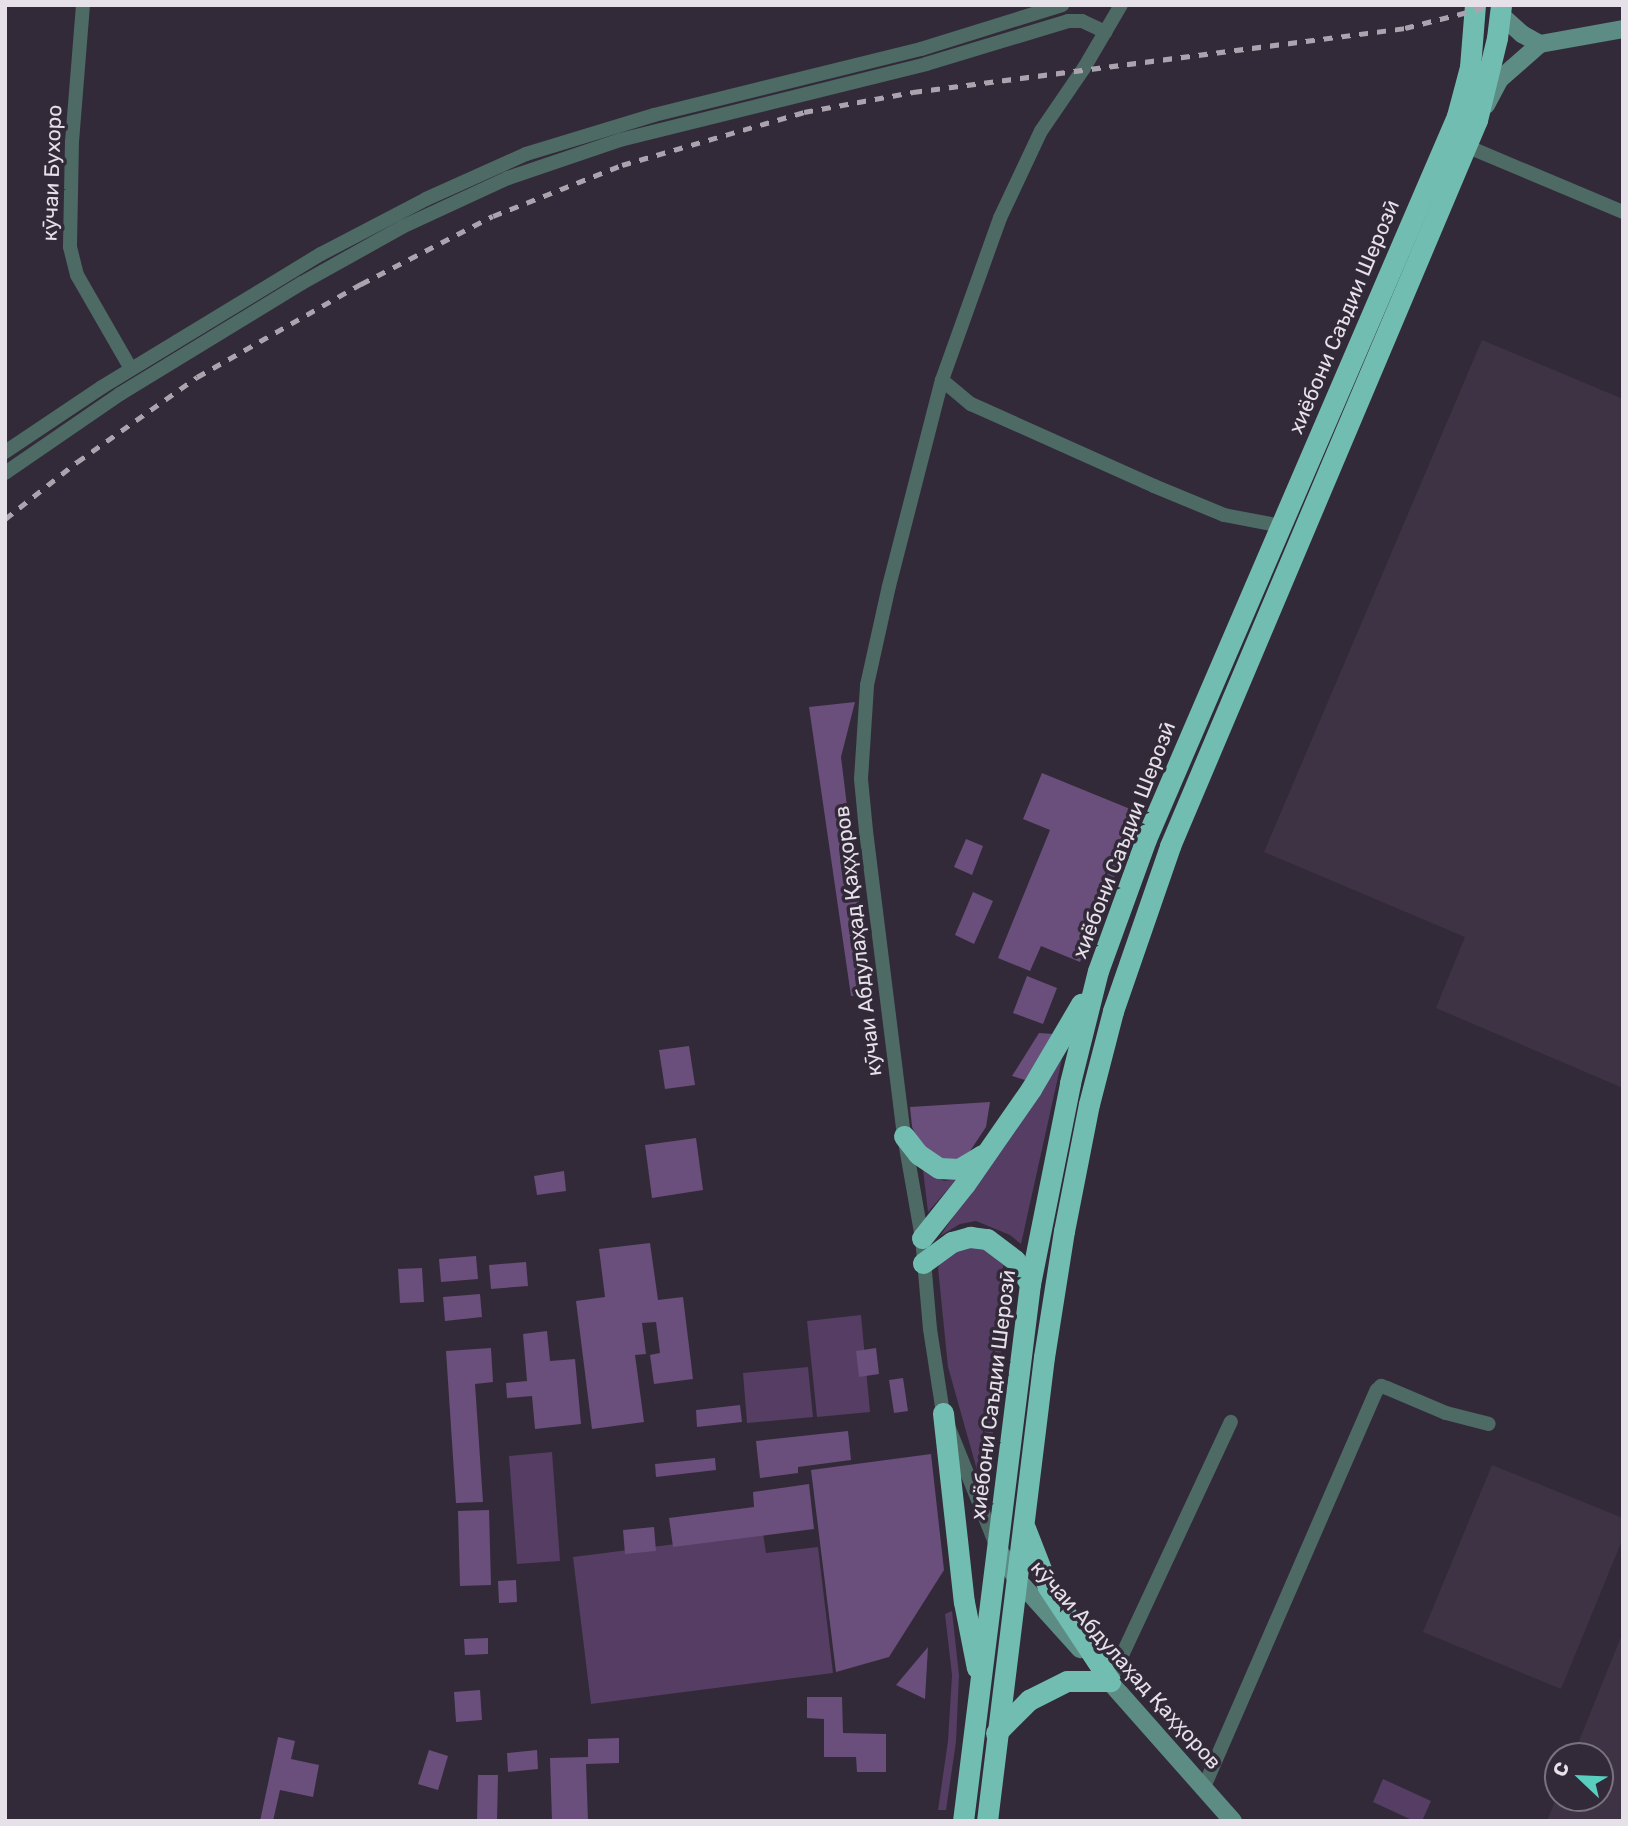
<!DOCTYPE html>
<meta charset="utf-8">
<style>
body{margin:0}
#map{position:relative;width:1628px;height:1826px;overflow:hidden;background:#322a38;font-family:Rubik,sans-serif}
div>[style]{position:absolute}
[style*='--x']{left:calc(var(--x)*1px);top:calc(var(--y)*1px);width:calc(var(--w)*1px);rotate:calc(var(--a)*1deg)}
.built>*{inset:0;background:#3e3345}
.green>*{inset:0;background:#553d63}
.forest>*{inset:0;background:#6a4e7b}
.street>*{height:14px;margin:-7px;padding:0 7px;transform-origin:7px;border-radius:7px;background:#4d6a65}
.secondary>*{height:18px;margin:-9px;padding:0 9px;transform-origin:9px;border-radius:9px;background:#5c8c84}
.highway>*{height:21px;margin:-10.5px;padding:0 10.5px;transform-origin:10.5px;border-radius:10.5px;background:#71bdb1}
.rail>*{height:4.5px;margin-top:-2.25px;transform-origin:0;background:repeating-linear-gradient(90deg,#aba4af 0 9px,transparent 0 18px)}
span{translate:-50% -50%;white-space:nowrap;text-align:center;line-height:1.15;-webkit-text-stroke:7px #322a38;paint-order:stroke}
.street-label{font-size:21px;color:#e6e0e9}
.frame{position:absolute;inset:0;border:7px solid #e6e0e9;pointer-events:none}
.north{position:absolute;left:1544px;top:1742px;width:70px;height:70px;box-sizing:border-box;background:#322a38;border:2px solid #7a737f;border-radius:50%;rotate:293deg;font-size:19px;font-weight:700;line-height:28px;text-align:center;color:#e6e0e9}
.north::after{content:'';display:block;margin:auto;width:24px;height:32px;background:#59cebe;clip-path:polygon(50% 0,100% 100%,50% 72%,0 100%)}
</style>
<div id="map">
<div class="built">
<i style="clip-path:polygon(1482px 340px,1623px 399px,1623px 1088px,1436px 1008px,1465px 937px,1264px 852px)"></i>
<i style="clip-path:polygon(1492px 1465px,1623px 1518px,1623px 1538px,1561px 1689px,1423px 1632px)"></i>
<i style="clip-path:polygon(1623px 1632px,1623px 1821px,1547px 1821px,1558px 1794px,1558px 1798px,1600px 1798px,1600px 1756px,1573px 1756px)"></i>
</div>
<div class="green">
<i style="clip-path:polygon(1062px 1059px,1021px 1244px,1010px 1235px,976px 1221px,960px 1224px,940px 1236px)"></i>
<i style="clip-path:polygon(923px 1170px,944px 1181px,957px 1179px,928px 1212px)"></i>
<i style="clip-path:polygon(971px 1245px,1000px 1254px,1009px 1272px,986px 1502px,948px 1367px,938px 1268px,942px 1258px)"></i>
<i style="clip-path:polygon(861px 1315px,870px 1412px,817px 1417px,807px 1321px)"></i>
<i style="clip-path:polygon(808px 1367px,813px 1417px,747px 1423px,743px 1373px)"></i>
<i style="clip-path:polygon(552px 1452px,560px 1561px,517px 1564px,509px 1456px)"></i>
<i style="clip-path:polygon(763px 1533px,766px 1553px,818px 1547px,833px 1673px,591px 1704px,573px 1557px)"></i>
<i style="clip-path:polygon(952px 1611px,959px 1675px,956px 1742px,946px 1810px,938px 1810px,948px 1741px,952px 1675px,945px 1614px)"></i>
<i style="clip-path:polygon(1383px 1779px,1431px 1801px,1422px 1821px,1414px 1821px,1373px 1802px)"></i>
</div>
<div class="forest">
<i style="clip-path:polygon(855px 702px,841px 757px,870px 994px,851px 996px,809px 707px)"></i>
<i style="clip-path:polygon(1042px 773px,1140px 813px,1080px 962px,1041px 946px,1030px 971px,998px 958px,1050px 830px,1023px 819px)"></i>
<i style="clip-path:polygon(966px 839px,983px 846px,972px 875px,954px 867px)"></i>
<i style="clip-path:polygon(973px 892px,993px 901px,974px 944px,955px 935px)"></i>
<i style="clip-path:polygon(1027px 976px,1057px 988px,1043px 1024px,1013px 1013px)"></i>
<i style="clip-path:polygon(1039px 1033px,1054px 1034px,1025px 1080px,1012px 1076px)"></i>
<i style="clip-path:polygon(689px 1046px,695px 1085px,665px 1089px,659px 1050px)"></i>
<i style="clip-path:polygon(990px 1102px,986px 1127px,970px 1151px,956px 1160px,943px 1159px,930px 1153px,919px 1141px,912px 1127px,910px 1107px)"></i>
<i style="clip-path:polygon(696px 1138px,703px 1190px,652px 1198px,645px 1145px)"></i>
<i style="clip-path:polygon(564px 1171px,566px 1191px,537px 1195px,534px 1176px)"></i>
<i style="clip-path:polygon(650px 1243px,658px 1300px,683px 1297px,693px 1379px,654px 1384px,650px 1355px,660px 1353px,656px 1322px,642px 1323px,646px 1354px,635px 1355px,644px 1422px,592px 1429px,576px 1301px,605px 1297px,599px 1249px)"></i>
<i style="clip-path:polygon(476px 1256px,478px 1279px,441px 1282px,439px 1259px)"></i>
<i style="clip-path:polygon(526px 1262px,528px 1286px,491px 1289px,489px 1265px)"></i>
<i style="clip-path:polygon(422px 1268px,424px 1302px,400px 1303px,398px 1269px)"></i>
<i style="clip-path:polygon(480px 1294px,482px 1317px,445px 1321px,443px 1297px)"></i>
<i style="clip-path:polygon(547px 1331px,550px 1361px,575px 1359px,581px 1424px,535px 1429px,532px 1396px,507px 1398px,506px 1383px,527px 1381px,523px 1334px)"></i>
<i style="clip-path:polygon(491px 1348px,493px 1382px,475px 1384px,483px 1502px,456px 1503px,446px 1351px)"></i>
<i style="clip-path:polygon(876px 1348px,879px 1374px,859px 1377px,856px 1351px)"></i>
<i style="clip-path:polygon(903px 1378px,908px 1411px,894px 1413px,889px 1380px)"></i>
<i style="clip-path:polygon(740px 1405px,742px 1422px,697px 1427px,696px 1410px)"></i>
<i style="clip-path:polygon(848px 1431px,851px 1460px,798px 1467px,798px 1473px,760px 1478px,756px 1441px)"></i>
<i style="clip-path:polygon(931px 1454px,944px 1570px,889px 1657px,836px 1672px,811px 1470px)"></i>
<i style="clip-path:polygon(715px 1458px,716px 1470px,656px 1477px,655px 1464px)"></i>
<i style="clip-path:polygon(809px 1484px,814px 1529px,673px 1547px,669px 1518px,754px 1507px,753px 1492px)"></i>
<i style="clip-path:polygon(489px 1510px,491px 1585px,460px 1586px,458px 1511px)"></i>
<i style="clip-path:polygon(654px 1527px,656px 1551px,625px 1554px,623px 1530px)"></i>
<i style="clip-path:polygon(516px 1580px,517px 1602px,499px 1603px,498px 1581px)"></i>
<i style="clip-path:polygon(488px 1638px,488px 1654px,465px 1655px,464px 1639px)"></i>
<i style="clip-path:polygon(928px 1647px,925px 1699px,896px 1685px)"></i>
<i style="clip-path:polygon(480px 1690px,482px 1720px,456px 1722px,454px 1692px)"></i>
<i style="clip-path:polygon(807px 1697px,842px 1697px,843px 1733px,886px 1734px,886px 1772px,857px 1772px,856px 1757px,824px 1757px,824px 1719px,807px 1718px)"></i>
<i style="clip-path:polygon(278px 1737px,295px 1741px,291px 1759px,319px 1765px,313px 1797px,280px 1790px,273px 1821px,260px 1821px)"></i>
<i style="clip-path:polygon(619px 1738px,619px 1763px,586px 1764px,588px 1821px,552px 1821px,550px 1758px,588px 1757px,588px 1739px)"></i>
<i style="clip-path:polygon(429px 1750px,448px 1756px,438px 1790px,418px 1784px)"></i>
<i style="clip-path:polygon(537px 1750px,538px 1769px,508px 1772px,507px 1753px)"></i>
<i style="clip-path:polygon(478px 1775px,498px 1775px,497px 1821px,477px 1821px)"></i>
</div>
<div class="street">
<i style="--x:83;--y:5;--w:136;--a:94.6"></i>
<i style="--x:72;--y:141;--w:106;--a:91.1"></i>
<i style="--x:70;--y:247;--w:29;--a:76"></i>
<i style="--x:77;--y:275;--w:108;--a:60.1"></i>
<i style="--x:1466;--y:146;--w:170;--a:22.8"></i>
<i style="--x:942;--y:380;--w:38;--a:40"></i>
<i style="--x:971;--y:404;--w:201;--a:24.1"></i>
<i style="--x:1154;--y:486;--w:76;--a:22.5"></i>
<i style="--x:1224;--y:515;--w:58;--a:10.9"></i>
<i style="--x:5;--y:452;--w:117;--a:-33.8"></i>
<i style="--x:102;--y:387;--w:256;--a:-31.3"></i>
<i style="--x:321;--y:254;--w:119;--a:-27.6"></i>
<i style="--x:426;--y:199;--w:110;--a:-24.2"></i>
<i style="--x:526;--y:154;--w:134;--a:-16.9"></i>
<i style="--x:654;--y:115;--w:275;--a:-13.9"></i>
<i style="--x:921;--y:49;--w:148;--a:-17.3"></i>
<i style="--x:5;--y:473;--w:140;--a:-34.5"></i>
<i style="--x:120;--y:394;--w:213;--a:-31.4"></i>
<i style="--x:302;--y:283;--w:115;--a:-29.2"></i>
<i style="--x:402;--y:227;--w:117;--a:-24.8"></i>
<i style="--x:508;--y:178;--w:118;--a:-18.7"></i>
<i style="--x:620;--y:140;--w:315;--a:-13.9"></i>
<i style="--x:926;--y:64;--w:148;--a:-16.8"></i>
<i style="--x:1068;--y:21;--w:14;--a:0"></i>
<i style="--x:1082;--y:21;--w:26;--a:25"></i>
<i style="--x:996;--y:1545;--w:142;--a:-111.9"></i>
<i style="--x:943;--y:1413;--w:85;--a:-98.8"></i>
<i style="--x:930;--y:1329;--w:91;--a:-95"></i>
<i style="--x:922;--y:1238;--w:104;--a:-100"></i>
<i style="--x:904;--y:1136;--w:307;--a:-97.1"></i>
<i style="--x:866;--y:831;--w:52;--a:-95.5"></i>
<i style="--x:861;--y:779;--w:94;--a:-86.3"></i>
<i style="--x:867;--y:685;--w:101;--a:-77.5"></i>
<i style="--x:889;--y:586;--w:213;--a:-75.6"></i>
<i style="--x:942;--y:380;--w:172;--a:-70.3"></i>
<i style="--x:1000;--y:218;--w:96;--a:-64.8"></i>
<i style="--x:1041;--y:131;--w:76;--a:-55.7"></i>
<i style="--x:1084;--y:68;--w:73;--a:-59.6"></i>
<i style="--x:1110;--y:1681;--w:286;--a:-65"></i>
<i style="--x:1204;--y:1787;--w:433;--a:-66.5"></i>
<i style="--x:1377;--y:1390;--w:6;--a:-45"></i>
<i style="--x:1381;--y:1386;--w:6;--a:18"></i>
<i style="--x:1387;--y:1388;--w:64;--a:23"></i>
<i style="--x:1446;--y:1413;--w:44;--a:14.3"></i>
</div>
<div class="secondary">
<i style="--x:1540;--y:44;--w:84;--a:-10.2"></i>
<i style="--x:1486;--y:105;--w:30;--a:-62"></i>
<i style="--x:1500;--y:79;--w:53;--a:-41.2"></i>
<i style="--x:1540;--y:44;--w:21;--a:-151"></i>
<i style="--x:1522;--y:34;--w:30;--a:-138"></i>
<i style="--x:998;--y:1549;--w:34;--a:58"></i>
<i style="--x:1016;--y:1578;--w:96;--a:48"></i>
<i style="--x:1101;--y:1672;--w:199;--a:48.5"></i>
</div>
<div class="highway">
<i style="--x:904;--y:1136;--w:23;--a:52"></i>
<i style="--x:918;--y:1154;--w:25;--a:34"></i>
<i style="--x:939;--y:1168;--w:20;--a:3"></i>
<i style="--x:959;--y:1169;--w:27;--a:-31"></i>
<i style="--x:922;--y:1238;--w:69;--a:-51.5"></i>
<i style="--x:965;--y:1184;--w:116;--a:-55.2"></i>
<i style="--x:1031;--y:1089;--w:99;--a:-59.5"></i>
<i style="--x:923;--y:1263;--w:36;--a:-36"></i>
<i style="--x:952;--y:1242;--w:19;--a:-16"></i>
<i style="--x:970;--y:1237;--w:17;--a:7"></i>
<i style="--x:987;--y:1239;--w:35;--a:37"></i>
<i style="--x:1015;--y:1260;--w:28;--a:58"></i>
<i style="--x:943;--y:1413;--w:190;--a:83.7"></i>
<i style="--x:964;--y:1602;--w:67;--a:78.9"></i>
<i style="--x:1025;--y:1528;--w:63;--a:68.7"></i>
<i style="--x:1048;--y:1587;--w:113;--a:56.6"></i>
<i style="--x:996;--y:1733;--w:47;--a:-45"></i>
<i style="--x:1029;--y:1700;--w:42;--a:-26.6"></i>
<i style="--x:1067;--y:1681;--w:43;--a:0"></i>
<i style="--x:963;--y:1821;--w:541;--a:-82.89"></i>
<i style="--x:1030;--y:1284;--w:205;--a:-78.7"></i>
<i style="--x:1070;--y:1083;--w:115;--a:-76"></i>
<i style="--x:1098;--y:971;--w:140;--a:-70"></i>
<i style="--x:1146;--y:839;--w:787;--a:-66.72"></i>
<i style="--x:1457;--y:116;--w:51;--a:-75.1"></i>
<i style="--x:1470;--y:67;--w:62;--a:-85.4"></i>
<i style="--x:987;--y:1821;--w:467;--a:-83"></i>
<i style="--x:1044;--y:1357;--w:128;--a:-81"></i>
<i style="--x:1064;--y:1231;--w:129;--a:-78.9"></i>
<i style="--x:1089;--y:1104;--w:96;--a:-75.5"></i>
<i style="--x:1113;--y:1011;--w:175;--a:-70.9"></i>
<i style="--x:1170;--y:846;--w:788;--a:-67.08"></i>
<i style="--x:1477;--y:120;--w:84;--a:-76.3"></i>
<i style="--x:1497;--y:38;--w:33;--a:-83"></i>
</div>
<div class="rail">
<i style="--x:5;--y:519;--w:92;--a:-38.4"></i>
<i style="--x:77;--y:462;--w:147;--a:-35.3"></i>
<i style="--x:197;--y:377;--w:189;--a:-29.6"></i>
<i style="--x:361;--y:284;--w:148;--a:-27.3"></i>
<i style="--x:493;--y:216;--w:139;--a:-21.6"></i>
<i style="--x:622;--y:165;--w:190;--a:-16.2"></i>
<i style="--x:804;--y:112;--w:111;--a:-10.4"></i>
<i style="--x:913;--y:92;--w:496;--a:-7.4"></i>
<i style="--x:1405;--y:28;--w:93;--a:-14.3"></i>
</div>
<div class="street-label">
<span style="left:52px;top:173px;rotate:-88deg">кӯчаи Бухоро</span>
<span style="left:1344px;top:317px;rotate:-67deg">хиёбони Саъдии Шерозӣ</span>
<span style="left:1124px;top:840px;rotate:-69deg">хиёбони Саъдии Шерозӣ</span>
<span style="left:858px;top:941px;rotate:-97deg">кӯчаи Абдулаҳад Қаҳҳоров</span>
<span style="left:993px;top:1395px;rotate:-83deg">хиёбони Саъдии Шерозӣ</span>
<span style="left:1126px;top:1665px;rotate:48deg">кӯчаи Абдулаҳад Қаҳҳоров</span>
</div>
<div class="frame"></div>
<div class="north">С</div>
</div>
